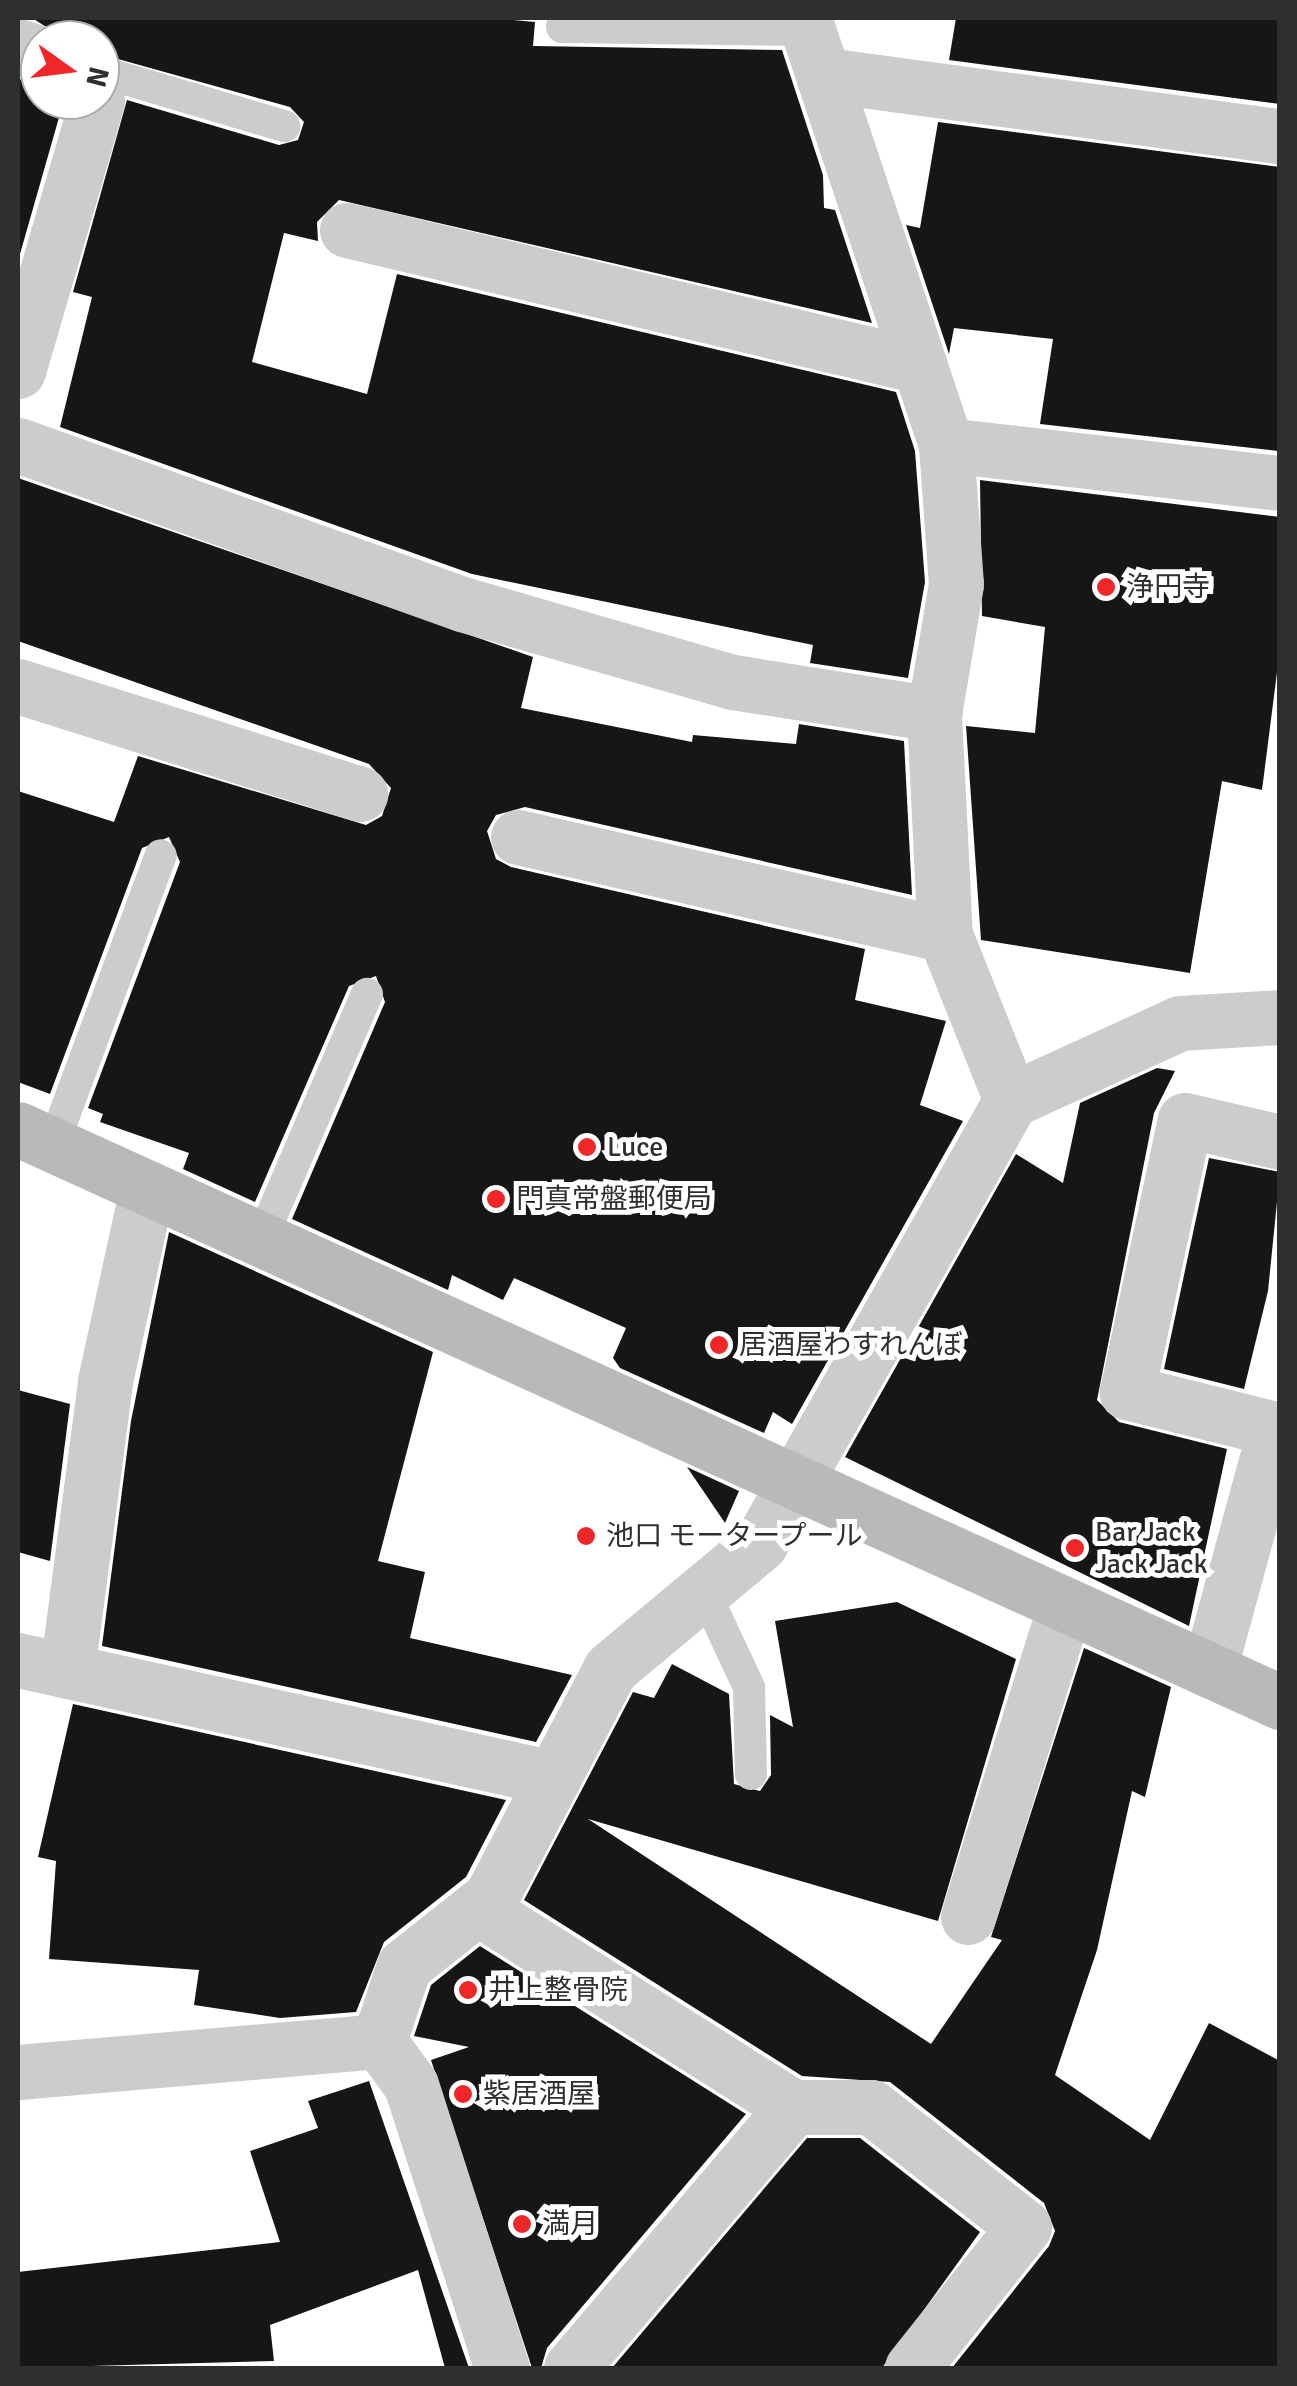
<!DOCTYPE html>
<meta charset="utf-8">
<style>
body{margin:0}
#map{position:relative;width:1297px;height:2386px;overflow:hidden;background:#fff;font-family:Signika,"Noto Sans JP",sans-serif}
div>[style]{position:absolute}
[style*='--x']{left:calc(var(--x)*1px);top:calc(var(--y)*1px);width:calc(var(--w)*1px);rotate:calc(var(--a)*1deg)}
.building>*{inset:0;background:#161616}
.lane>*{height:32px;margin:-16px;padding:0 16px;transform-origin:16px;border-radius:16px;background:#ccc}
.street>*{height:55px;margin:-27.5px;padding:0 27.5px;transform-origin:27.5px;border-radius:27.5px;background:#ccc}
.secondary>*{height:55px;margin:-27.5px;padding:0 27.5px;transform-origin:27.5px;border-radius:27.5px;background:#b9b9b9}
.dots>*{width:28px;height:28px;translate:-50% -50%;box-sizing:border-box;border:5px solid #fff;border-radius:50%}
span{translate:-50% -50%;white-space:nowrap;text-align:center;line-height:1.15;-webkit-text-stroke:10px #fff;paint-order:stroke}
.poi-label{font-size:28px;color:#2f2f2f}
.left{translate:0 -50%;text-align:left}
.frame{position:absolute;inset:0;border:20px solid #2f2f2f;pointer-events:none}
.north{position:absolute;left:20px;top:20px;width:100px;height:100px;box-sizing:border-box;background:#fff;border:2px solid #acacac;border-radius:50%;rotate:104deg;font-size:28px;font-weight:700;line-height:40px;text-align:center;color:#2f2f2f}
.north::after{content:'';display:block;margin:auto;width:35px;height:45px;background:#f12629;clip-path:polygon(50% 0,100% 100%,50% 72%,0 100%)}
</style>
<div id="map">
<div class="building">
<i style="clip-path:polygon(32px 18px,491px 18px,535px 22px,533px 46px,782px 50px,823px 175px,824px 208px,835px 210px,872px 323px,339px 200px,317px 222px,318px 241px,284px 233px,252px 362px,367px 394px,397px 274px,896px 392px,915px 451px,925px 582px,908px 678px,810px 663px,813px 645px,472px 574px,60px 427px,92px 297px,73px 292px,127px 100px,279px 145px,298px 140px,304px 122px,290px 107px,100px 54px,100px 40px,67px 40px)"></i>
<i style="clip-path:polygon(956px 18px,1280px 18px,1280px 104px,949px 60px)"></i>
<i style="clip-path:polygon(18px 79px,40px 83px,40px 100px,64px 100px,18px 261px)"></i>
<i style="clip-path:polygon(938px 122px,1280px 167px,1278px 451px,1040px 424px,1053px 339px,954px 328px,949px 354px,906px 225px,920px 228px)"></i>
<i style="clip-path:polygon(18px 478px,533px 657px,521px 708px,692px 742px,693px 735px,796px 744px,799px 724px,904px 741px,912px 895px,525px 807px,496px 815px,487px 831px,496px 859px,511px 867px,865px 949px,855px 1000px,946px 1021px,920px 1105px,963px 1121px,792px 1424px,773px 1412px,764px 1433px,620px 1368px,613px 1358px,626px 1328px,514px 1278px,503px 1300px,452px 1275px,448px 1290px,292px 1219px,385px 1002px,376px 976px,349px 986px,255px 1202px,183px 1169px,189px 1153px,100px 1122px,103px 1114px,88px 1108px,180px 862px,169px 837px,142px 848px,50px 1094px,18px 1082px,18px 791px,114px 822px,138px 756px,366px 825px,382px 816px,391px 788px,369px 764px,18px 641px)"></i>
<i style="clip-path:polygon(980px 480px,1280px 517px,1280px 649px,1262px 790px,1222px 781px,1190px 973px,981px 940px,966px 726px,1035px 733px,1045px 627px,982px 616px)"></i>
<i style="clip-path:polygon(1157px 1068px,1175px 1071px,1154px 1113px,1097px 1400px,1119px 1422px,1227px 1449px,1189px 1626px,845px 1457px,1016px 1154px,1063px 1183px,1080px 1103px)"></i>
<i style="clip-path:polygon(1209px 1158px,1280px 1172px,1268px 1291px,1244px 1389px,1164px 1369px)"></i>
<i style="clip-path:polygon(169px 1232px,433px 1352px,378px 1561px,425px 1572px,410px 1638px,572px 1675px,536px 1742px,102px 1646px,131px 1421px)"></i>
<i style="clip-path:polygon(18px 1390px,70px 1404px,50px 1561px,18px 1552px)"></i>
<i style="clip-path:polygon(687px 1467px,739px 1491px,725px 1523px)"></i>
<i style="clip-path:polygon(897px 1602px,1016px 1659px,938px 1921px,588px 1819px,931px 2044px,1002px 1940px,991px 1937px,1084px 1648px,1171px 1687px,1145px 1797px,1132px 1791px,1097px 1950px,1055px 2075px,1150px 2140px,1209px 2023px,1280px 2061px,1280px 2368px,952px 2368px,1049px 2246px,1055px 2231px,1044px 2203px,890px 2082px,802px 2076px,524px 1900px,633px 1692px,654px 1698px,672px 1664px,729px 1694px,734px 1784px,760px 1791px,771px 1775px,770px 1715px,793px 1727px,775px 1621px)"></i>
<i style="clip-path:polygon(73px 1704px,506px 1800px,466px 1877px,384px 1942px,356px 2012px,280px 2018px,194px 2005px,199px 1970px,49px 1959px,56px 1861px,38px 1857px)"></i>
<i style="clip-path:polygon(480px 1946px,746px 2114px,547px 2348px,541px 2368px,532px 2368px,431px 2060px,469px 2047px,414px 2036px,431px 1985px)"></i>
<i style="clip-path:polygon(369px 2081px,469px 2368px,445px 2368px,418px 2270px,270px 2325px,274px 2361px,18px 2368px,18px 2272px,280px 2242px,250px 2151px,318px 2128px,308px 2101px)"></i>
<i style="clip-path:polygon(807px 2138px,860px 2138px,980px 2232px,882px 2368px,612px 2368px)"></i>
</div>
<div class="lane">
<i style="--x:562;--y:27;--w:248;--a:0.7"></i>
<i style="--x:105;--y:73;--w:187;--a:16.5"></i>
<i style="--x:53;--y:1145;--w:309;--a:-69.6"></i>
<i style="--x:261;--y:1240;--w:268;--a:-66.7"></i>
<i style="--x:704;--y:1591;--w:106;--a:64.9"></i>
<i style="--x:749;--y:1687;--w:87;--a:88.7"></i>
</div>
<div class="street">
<i style="--x:804;--y:18;--w:450;--a:71.6"></i>
<i style="--x:946;--y:445;--w:139;--a:85.9"></i>
<i style="--x:956;--y:584;--w:132;--a:99.6"></i>
<i style="--x:934;--y:714;--w:221;--a:87.2"></i>
<i style="--x:945;--y:935;--w:178;--a:68.2"></i>
<i style="--x:18;--y:46;--w:23;--a:18"></i>
<i style="--x:826;--y:75;--w:458;--a:7.7"></i>
<i style="--x:347;--y:230;--w:589;--a:13.35"></i>
<i style="--x:18;--y:371;--w:282;--a:-73.7"></i>
<i style="--x:18;--y:445;--w:472;--a:19.7"></i>
<i style="--x:462;--y:604;--w:282;--a:16.1"></i>
<i style="--x:733;--y:682;--w:204;--a:9"></i>
<i style="--x:946;--y:445;--w:336;--a:6.5"></i>
<i style="--x:18;--y:686;--w:359;--a:17.5"></i>
<i style="--x:518;--y:837;--w:438;--a:12.9"></i>
<i style="--x:18;--y:1660;--w:548;--a:12.44"></i>
<i style="--x:1209;--y:1670;--w:250;--a:-74.7"></i>
<i style="--x:1275;--y:1429;--w:153;--a:-166"></i>
<i style="--x:1127;--y:1392;--w:278;--a:-78"></i>
<i style="--x:1185;--y:1120;--w:98;--a:13"></i>
<i style="--x:67;--y:1671;--w:292;--a:-82.5"></i>
<i style="--x:105;--y:1381;--w:198;--a:-77.7"></i>
<i style="--x:478;--y:1908;--w:373;--a:32.3"></i>
<i style="--x:793;--y:2107;--w:78;--a:0"></i>
<i style="--x:871;--y:2107;--w:194;--a:38.1"></i>
<i style="--x:1024;--y:2227;--w:180;--a:128.5"></i>
<i style="--x:968;--y:1917;--w:327;--a:-72.7"></i>
<i style="--x:379;--y:2041;--w:79;--a:-71.6"></i>
<i style="--x:404;--y:1966;--w:111;--a:-38.4"></i>
<i style="--x:491;--y:1897;--w:257;--a:-62.4"></i>
<i style="--x:610;--y:1669;--w:195;--a:-39.8"></i>
<i style="--x:760;--y:1544;--w:510;--a:-60.52"></i>
<i style="--x:1011;--y:1100;--w:186;--a:-24.5"></i>
<i style="--x:1180;--y:1023;--w:100;--a:-3.4"></i>
<i style="--x:379;--y:2041;--w:54;--a:54"></i>
<i style="--x:411;--y:2085;--w:297;--a:72.2"></i>
<i style="--x:18;--y:2072;--w:362;--a:-4.9"></i>
<i style="--x:571;--y:2368;--w:343;--a:-49.6"></i>
</div>
<div class="secondary">
<i style="--x:18;--y:1129;--w:1386;--a:24.42"></i>
</div>
<div class="dots">
<i style="left:1106px;top:587px;background:#f12629"></i>
<i style="left:587px;top:1147px;background:#f12629"></i>
<i style="left:496px;top:1199px;background:#f12629"></i>
<i style="left:719px;top:1345px;background:#f12629"></i>
<i style="left:586px;top:1536px;background:#f12629"></i>
<i style="left:1075px;top:1548px;background:#f12629"></i>
<i style="left:468px;top:1990px;background:#f12629"></i>
<i style="left:463px;top:2094px;background:#f12629"></i>
<i style="left:522px;top:2224px;background:#f12629"></i>
</div>
<div class="poi-label">
<span class="left" style="left:1126px;top:587px">浄円寺</span>
<span class="left" style="left:607px;top:1147px">Luce</span>
<span class="left" style="left:516px;top:1199px">門真常盤郵便局</span>
<span class="left" style="left:739px;top:1345px">居酒屋わすれんぼ</span>
<span class="left" style="left:1095px;top:1548px">Bar Jack<br>Jack Jack</span>
<span class="left" style="left:606px;top:1536px">池口 モータープール</span>
<span class="left" style="left:488px;top:1990px">井上整骨院</span>
<span class="left" style="left:483px;top:2094px">紫居酒屋</span>
<span class="left" style="left:542px;top:2224px">満月</span>
</div>
<div class="frame"></div>
<div class="north">N</div>
</div>
